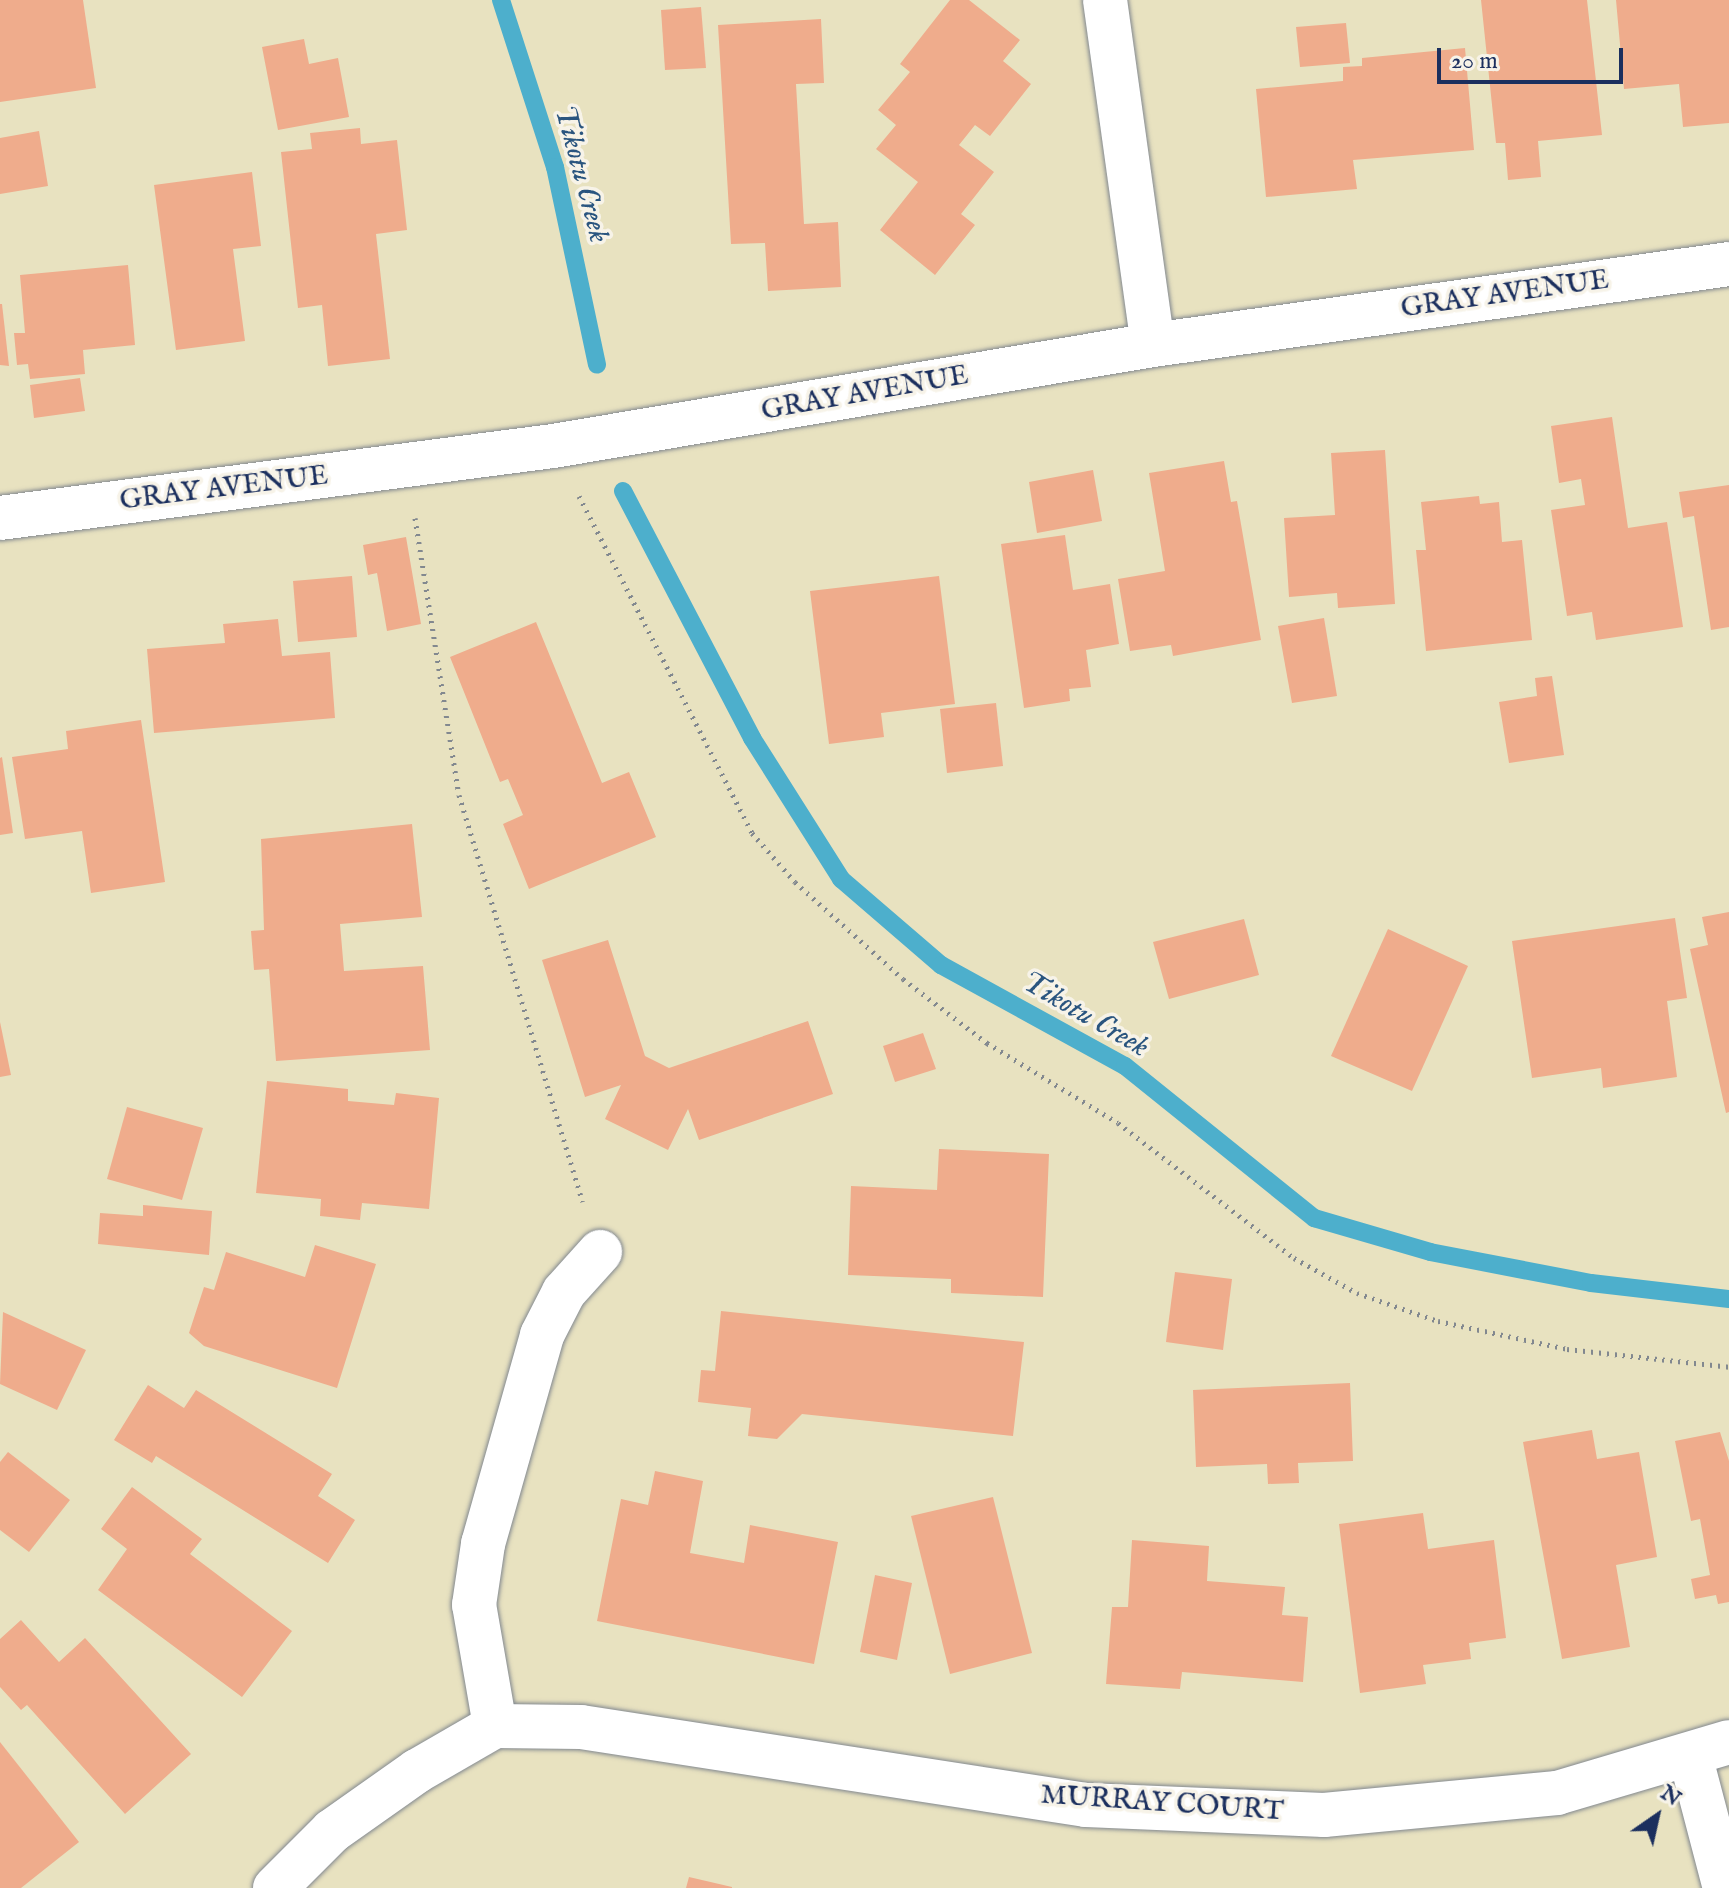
<!DOCTYPE html>
<style>
body{margin:0}
#map{position:relative;width:1729px;height:1888px;overflow:hidden;background:#e8e2c0;font-family:"IM FELL English",serif}
div>[style]{position:absolute}
[style*='--x']{left:calc(var(--x)*1px);top:calc(var(--y)*1px);width:calc(var(--w)*1px);rotate:calc(var(--a)*1deg)}
.stream>*{height:18px;margin:-9px;padding:0 9px;transform-origin:9px;border-radius:9px;background:#4dafcc}
.building>*{inset:0;background:#efac8c}
.path>*{height:5px;margin-top:-2.5px;transform-origin:0;background:repeating-linear-gradient(90deg,#82888f 0 2px,transparent 0 8px)}
.roads{filter:drop-shadow(0 0 2px #82888f) drop-shadow(0 0 2px #82888f)}
.street>*{height:44px;margin:-22px;padding:0 22px;transform-origin:22px;border-radius:22px;background:#fff}
span{translate:-50% -50%;white-space:nowrap;text-align:center;line-height:1.15;-webkit-text-stroke:7px #f7f3e8;paint-order:stroke}
.street-label{font-size:28px;color:#1b2f5e}
.water-label{font-size:30px;color:#2a557f;font-style:italic}
.north{position:absolute;left:1617px;top:1776px;width:80px;height:80px;-webkit-text-stroke:6px #f7f3e8;paint-order:stroke;rotate:34deg;font-size:22px;font-weight:700;line-height:32px;text-align:center;color:#1b2f5e}
.north::after{content:'';display:block;margin:auto;width:28px;height:36px;background:#1b2f5e;clip-path:polygon(50% 0,100% 100%,50% 72%,0 100%)}
.scale{position:absolute;left:1437px;top:48px;width:186px;height:36px;box-sizing:border-box;border:4px solid #1b2f5e;border-top:0;padding-left:10px;font-size:24px;line-height:28px;white-space:nowrap;color:#1b2f5e;-webkit-text-stroke:6px #f7f3e8;paint-order:stroke}
</style>
<div id="map">
<div class="stream">
<i style="--x:501;--y:0;--w:176;--a:72.1"></i>
<i style="--x:555;--y:167;--w:202;--a:78"></i>
<i style="--x:623;--y:491;--w:279;--a:62.4"></i>
<i style="--x:752;--y:738;--w:167;--a:57.7"></i>
<i style="--x:841;--y:879;--w:132;--a:40.7"></i>
<i style="--x:941;--y:965;--w:210;--a:28.8"></i>
<i style="--x:1125;--y:1066;--w:243;--a:38.8"></i>
<i style="--x:1314;--y:1218;--w:121;--a:16.3"></i>
<i style="--x:1430;--y:1252;--w:164;--a:10.9"></i>
<i style="--x:1591;--y:1283;--w:139;--a:6.6"></i>
</div>
<div class="building">
<i style="clip-path:polygon(0 0,83px 0,96px 88px,0 102px)"></i>
<i style="clip-path:polygon(950px 0,969px 0,1020px 40px,1003px 61px,1031px 84px,990px 136px,975px 125px,959px 145px,994px 172px,961px 214px,975px 225px,935px 275px,880px 230px,918px 182px,876px 149px,896px 125px,878px 110px,910px 72px,900px 64px)"></i>
<i style="clip-path:polygon(1481px 0,1587px 0,1602px 135px,1538px 141px,1541px 177px,1508px 180px,1505px 143px,1496px 143px)"></i>
<i style="clip-path:polygon(1616px 0,1729px 0,1729px 123px,1683px 127px,1679px 84px,1624px 89px)"></i>
<i style="clip-path:polygon(701px 7px,706px 68px,665px 70px,661px 10px)"></i>
<i style="clip-path:polygon(821px 19px,824px 83px,796px 84px,804px 224px,838px 222px,841px 287px,768px 291px,765px 243px,731px 244px,718px 25px)"></i>
<i style="clip-path:polygon(1346px 23px,1350px 63px,1300px 67px,1296px 27px)"></i>
<i style="clip-path:polygon(304px 39px,309px 64px,338px 58px,349px 117px,278px 130px,262px 47px)"></i>
<i style="clip-path:polygon(1465px 48px,1474px 150px,1353px 160px,1357px 189px,1266px 197px,1256px 89px,1343px 81px,1343px 67px,1362px 66px,1362px 58px)"></i>
<i style="clip-path:polygon(360px 128px,361px 144px,397px 140px,407px 230px,376px 234px,390px 359px,328px 366px,322px 305px,298px 308px,281px 152px,312px 149px,310px 133px)"></i>
<i style="clip-path:polygon(39px 131px,48px 186px,0 194px,0 138px)"></i>
<i style="clip-path:polygon(252px 172px,261px 246px,233px 249px,245px 341px,176px 350px,154px 185px)"></i>
<i style="clip-path:polygon(128px 265px,135px 345px,83px 350px,85px 374px,30px 379px,28px 364px,17px 365px,14px 333px,25px 333px,20px 275px)"></i>
<i style="clip-path:polygon(0 304px,2px 304px,9px 366px,0 365px)"></i>
<i style="clip-path:polygon(80px 378px,85px 411px,34px 418px,30px 385px)"></i>
<i style="clip-path:polygon(1612px 417px,1628px 528px,1667px 522px,1683px 627px,1596px 640px,1592px 612px,1567px 616px,1551px 510px,1585px 505px,1581px 479px,1559px 483px,1551px 426px)"></i>
<i style="clip-path:polygon(1385px 450px,1395px 604px,1338px 608px,1337px 593px,1289px 597px,1284px 518px,1335px 515px,1331px 453px)"></i>
<i style="clip-path:polygon(1224px 461px,1231px 502px,1237px 501px,1261px 640px,1173px 656px,1171px 645px,1130px 651px,1118px 579px,1165px 571px,1149px 473px)"></i>
<i style="clip-path:polygon(1093px 470px,1102px 521px,1037px 533px,1029px 482px)"></i>
<i style="clip-path:polygon(1729px 485px,1729px 627px,1711px 630px,1694px 516px,1683px 518px,1679px 492px)"></i>
<i style="clip-path:polygon(1479px 496px,1480px 504px,1499px 502px,1502px 542px,1522px 540px,1532px 640px,1426px 651px,1416px 550px,1426px 550px,1421px 502px)"></i>
<i style="clip-path:polygon(1065px 535px,1073px 590px,1110px 584px,1119px 644px,1086px 650px,1091px 687px,1069px 689px,1070px 701px,1024px 708px,1001px 544px)"></i>
<i style="clip-path:polygon(406px 537px,421px 624px,387px 631px,377px 573px,368px 575px,363px 545px)"></i>
<i style="clip-path:polygon(352px 576px,357px 637px,298px 642px,293px 581px)"></i>
<i style="clip-path:polygon(939px 576px,955px 704px,881px 713px,884px 737px,829px 744px,810px 591px)"></i>
<i style="clip-path:polygon(1324px 618px,1337px 696px,1292px 703px,1278px 626px)"></i>
<i style="clip-path:polygon(278px 619px,282px 656px,330px 652px,335px 718px,154px 733px,147px 649px,225px 643px,223px 624px)"></i>
<i style="clip-path:polygon(536px 622px,602px 783px,629px 772px,656px 837px,529px 889px,503px 824px,523px 815px,508px 779px,500px 782px,450px 657px)"></i>
<i style="clip-path:polygon(1552px 676px,1564px 755px,1509px 763px,1499px 702px,1537px 696px,1535px 678px)"></i>
<i style="clip-path:polygon(996px 703px,1003px 766px,947px 773px,940px 709px)"></i>
<i style="clip-path:polygon(141px 720px,165px 882px,91px 893px,82px 831px,25px 839px,12px 757px,68px 749px,66px 731px)"></i>
<i style="clip-path:polygon(2px 757px,13px 833px,0 835px,0 758px)"></i>
<i style="clip-path:polygon(412px 824px,422px 917px,340px 924px,344px 971px,423px 966px,430px 1050px,276px 1061px,269px 969px,254px 970px,251px 931px,264px 930px,261px 839px)"></i>
<i style="clip-path:polygon(1729px 912px,1729px 1112px,1726px 1113px,1690px 949px,1708px 945px,1702px 917px)"></i>
<i style="clip-path:polygon(1675px 918px,1687px 998px,1667px 1001px,1677px 1077px,1603px 1088px,1601px 1068px,1532px 1078px,1512px 941px)"></i>
<i style="clip-path:polygon(1244px 919px,1259px 975px,1169px 999px,1153px 942px)"></i>
<i style="clip-path:polygon(1388px 929px,1468px 966px,1412px 1091px,1331px 1056px)"></i>
<i style="clip-path:polygon(608px 940px,645px 1056px,669px 1068px,808px 1021px,833px 1094px,699px 1140px,688px 1109px,668px 1150px,605px 1119px,621px 1085px,585px 1097px,542px 960px)"></i>
<i style="clip-path:polygon(0 1022px,11px 1075px,0 1077px)"></i>
<i style="clip-path:polygon(923px 1033px,936px 1069px,895px 1082px,883px 1046px)"></i>
<i style="clip-path:polygon(267px 1081px,348px 1089px,348px 1101px,394px 1105px,396px 1093px,439px 1098px,429px 1209px,362px 1203px,360px 1220px,320px 1216px,321px 1199px,256px 1193px)"></i>
<i style="clip-path:polygon(127px 1107px,203px 1128px,182px 1200px,107px 1179px)"></i>
<i style="clip-path:polygon(939px 1149px,1049px 1154px,1043px 1297px,951px 1293px,951px 1279px,848px 1275px,851px 1186px,937px 1190px)"></i>
<i style="clip-path:polygon(143px 1205px,212px 1211px,209px 1255px,98px 1244px,100px 1213px,143px 1216px)"></i>
<i style="clip-path:polygon(315px 1245px,376px 1264px,337px 1388px,204px 1346px,189px 1333px,204px 1287px,214px 1290px,226px 1252px,305px 1277px)"></i>
<i style="clip-path:polygon(1175px 1272px,1232px 1279px,1223px 1350px,1166px 1342px)"></i>
<i style="clip-path:polygon(721px 1311px,1024px 1342px,1013px 1436px,802px 1414px,777px 1439px,748px 1436px,751px 1408px,698px 1402px,701px 1370px,715px 1371px)"></i>
<i style="clip-path:polygon(3px 1312px,86px 1350px,57px 1410px,0 1384px)"></i>
<i style="clip-path:polygon(1350px 1383px,1353px 1461px,1298px 1463px,1299px 1483px,1268px 1484px,1267px 1464px,1196px 1467px,1193px 1390px)"></i>
<i style="clip-path:polygon(148px 1385px,184px 1408px,196px 1390px,332px 1474px,318px 1496px,355px 1520px,328px 1563px,156px 1456px,152px 1463px,114px 1440px)"></i>
<i style="clip-path:polygon(1592px 1430px,1597px 1459px,1639px 1452px,1657px 1557px,1616px 1565px,1630px 1647px,1562px 1659px,1523px 1442px)"></i>
<i style="clip-path:polygon(1720px 1432px,1729px 1461px,1729px 1602px,1718px 1604px,1716px 1595px,1695px 1599px,1691px 1579px,1710px 1575px,1700px 1519px,1691px 1521px,1675px 1441px)"></i>
<i style="clip-path:polygon(8px 1452px,70px 1500px,29px 1552px,0 1530px,0 1462px)"></i>
<i style="clip-path:polygon(655px 1471px,703px 1481px,690px 1553px,744px 1563px,750px 1525px,838px 1542px,814px 1664px,597px 1621px,621px 1499px,648px 1505px)"></i>
<i style="clip-path:polygon(132px 1487px,202px 1539px,190px 1554px,292px 1631px,242px 1697px,98px 1590px,127px 1549px,101px 1529px)"></i>
<i style="clip-path:polygon(993px 1497px,1032px 1653px,950px 1674px,911px 1516px)"></i>
<i style="clip-path:polygon(1423px 1513px,1428px 1549px,1494px 1540px,1506px 1638px,1469px 1643px,1471px 1659px,1423px 1665px,1426px 1684px,1360px 1693px,1339px 1524px)"></i>
<i style="clip-path:polygon(1132px 1540px,1209px 1546px,1207px 1581px,1285px 1587px,1282px 1615px,1308px 1617px,1303px 1682px,1182px 1672px,1180px 1689px,1106px 1684px,1112px 1607px,1128px 1607px)"></i>
<i style="clip-path:polygon(875px 1575px,912px 1583px,897px 1660px,860px 1652px)"></i>
<i style="clip-path:polygon(21px 1620px,59px 1662px,85px 1638px,191px 1754px,125px 1814px,27px 1705px,21px 1710px,0 1687px,0 1639px)"></i>
<i style="clip-path:polygon(0 1742px,79px 1842px,21px 1888px,0 1888px)"></i>
<i style="clip-path:polygon(689px 1877px,732px 1887px,732px 1888px,686px 1888px)"></i>
</div>
<div class="path">
<i style="--x:579;--y:496;--w:379;--a:62.8"></i>
<i style="--x:752;--y:833;--w:65;--a:48.7"></i>
<i style="--x:795;--y:882;--w:145;--a:41.9"></i>
<i style="--x:903;--y:979;--w:106;--a:37.3"></i>
<i style="--x:987;--y:1043;--w:153;--a:31.4"></i>
<i style="--x:1118;--y:1123;--w:222;--a:37.5"></i>
<i style="--x:1294;--y:1258;--w:72;--a:29.1"></i>
<i style="--x:1357;--y:1293;--w:86;--a:19.1"></i>
<i style="--x:1438;--y:1321;--w:132;--a:12.2"></i>
<i style="--x:1567;--y:1349;--w:163;--a:6.3"></i>
<i style="--x:415;--y:518;--w:280;--a:81"></i>
<i style="--x:459;--y:795;--w:425;--a:73.1"></i>
</div>
<div class="roads">
<div class="street">
<i style="--x:1105;--y:0;--w:348;--a:82.1"></i>
<i style="--x:0;--y:518;--w:558;--a:-7.42"></i>
<i style="--x:553;--y:446;--w:608;--a:-9.56"></i>
<i style="--x:1153;--y:345;--w:582;--a:-8"></i>
<i style="--x:495;--y:1726;--w:86;--a:0.7"></i>
<i style="--x:581;--y:1727;--w:511;--a:8.78"></i>
<i style="--x:1086;--y:1805;--w:238;--a:2.4"></i>
<i style="--x:1324;--y:1815;--w:234;--a:-5.4"></i>
<i style="--x:1557;--y:1793;--w:179;--a:-16.5"></i>
<i style="--x:495;--y:1726;--w:123;--a:-99.8"></i>
<i style="--x:474;--y:1605;--w:62;--a:-81.6"></i>
<i style="--x:483;--y:1544;--w:217;--a:-74.2"></i>
<i style="--x:542;--y:1335;--w:48;--a:-62.9"></i>
<i style="--x:564;--y:1292;--w:54;--a:-48"></i>
<i style="--x:1690;--y:1755;--w:138;--a:75.3"></i>
<i style="--x:275;--y:1888;--w:81;--a:-45"></i>
<i style="--x:332;--y:1831;--w:104;--a:-35.2"></i>
<i style="--x:417;--y:1771;--w:90;--a:-30"></i>
</div>
</div>
<div class="street-label">
<span style="left:1505px;top:295px;rotate:-8deg">GRAY AVENUE</span>
<span style="left:865px;top:394px;rotate:-10deg">GRAY AVENUE</span>
<span style="left:224px;top:489px;rotate:-7deg">GRAY AVENUE</span>
<span style="left:1162px;top:1804px;rotate:4deg">MURRAY COURT</span>
</div>
<div class="water-label">
<span style="left:581px;top:174px;rotate:75deg">Tikotu Creek</span>
<span style="left:1085px;top:1015px;rotate:30deg">Tikotu Creek</span>
</div>
<div class="north">N</div>
<div class="scale">20 m</div>
</div>
